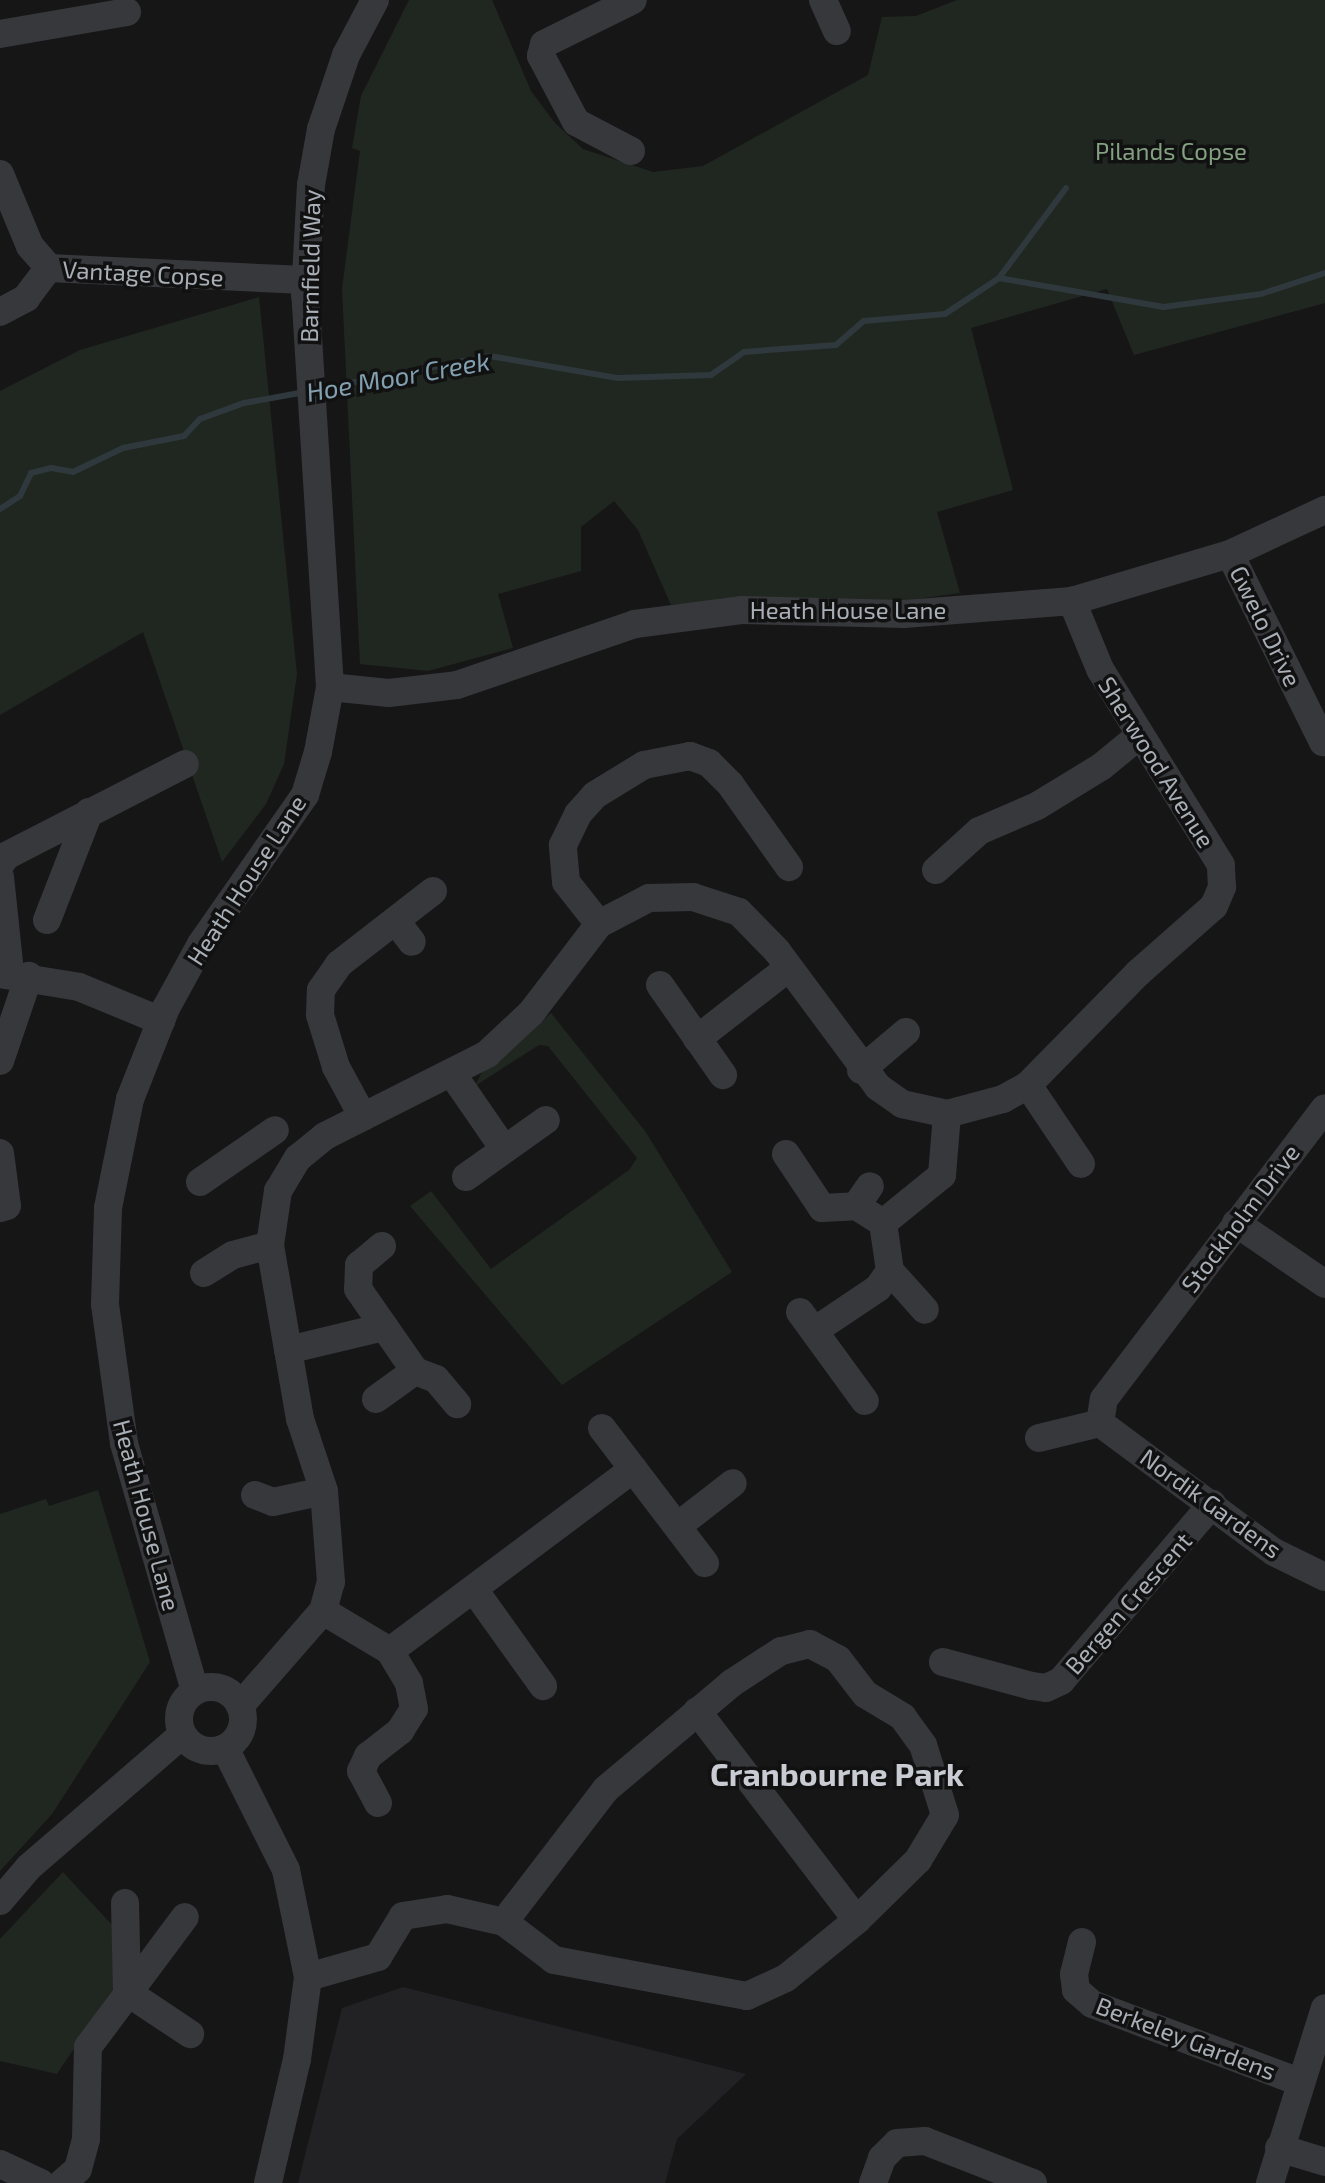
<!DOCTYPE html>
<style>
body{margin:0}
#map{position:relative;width:1325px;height:2183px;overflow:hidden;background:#161617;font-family:"Exo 2",sans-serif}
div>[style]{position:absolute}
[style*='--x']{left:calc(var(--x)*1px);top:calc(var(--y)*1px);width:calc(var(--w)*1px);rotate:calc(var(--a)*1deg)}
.built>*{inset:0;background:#222224}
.green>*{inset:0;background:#202720}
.stream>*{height:6px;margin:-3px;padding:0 3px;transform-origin:3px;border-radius:3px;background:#2f383c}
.minor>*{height:28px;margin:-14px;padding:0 14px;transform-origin:14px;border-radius:14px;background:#37383c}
.minor>.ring{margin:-14px;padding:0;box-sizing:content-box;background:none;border:28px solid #37383c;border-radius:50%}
span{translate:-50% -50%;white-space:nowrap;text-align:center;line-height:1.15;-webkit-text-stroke:7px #111112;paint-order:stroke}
.park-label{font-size:24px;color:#83a081}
.street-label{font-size:24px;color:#a9afb6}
.water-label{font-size:26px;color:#82a0af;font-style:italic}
.district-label{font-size:32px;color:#c9cdd3;font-weight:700}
</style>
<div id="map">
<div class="built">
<i style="clip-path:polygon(403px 1987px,746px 2074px,677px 2139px,665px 2183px,298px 2183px,342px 2008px)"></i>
</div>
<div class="green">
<i style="clip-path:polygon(409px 0,492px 0,531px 91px,555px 123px,583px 149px,653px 172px,703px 166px,868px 75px,882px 17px,916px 16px,957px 0,1325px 0,1325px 303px,1134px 355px,1107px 289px,971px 328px,1013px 490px,937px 512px,960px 593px,902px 601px,745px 599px,671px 605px,638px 530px,614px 501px,581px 527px,581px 571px,498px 594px,513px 648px,428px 671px,360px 664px,342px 289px,360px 151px,352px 148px,361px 96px)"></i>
<i style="clip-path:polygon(259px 297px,297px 674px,284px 764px,266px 804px,222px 862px,143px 632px,0 715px,0 391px,80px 350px)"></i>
<i style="clip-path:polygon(551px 1013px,645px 1131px,732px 1272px,562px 1385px,410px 1206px,431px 1191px,491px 1269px,629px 1170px,637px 1158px,548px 1046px,539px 1045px,475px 1086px,483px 1070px)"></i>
<i style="clip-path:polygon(98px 1490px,150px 1662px,52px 1814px,0 1871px,0 1514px,46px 1499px,49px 1506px)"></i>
<i style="clip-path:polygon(63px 1872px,138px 1953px,57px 2074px,0 2061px,0 1939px)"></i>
</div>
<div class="stream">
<i style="--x:999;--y:278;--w:112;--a:-53.3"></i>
<i style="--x:320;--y:389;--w:173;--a:-11"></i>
<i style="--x:490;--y:356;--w:130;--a:9.8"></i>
<i style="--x:618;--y:378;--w:93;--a:-1.8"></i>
<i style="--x:711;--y:375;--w:40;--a:-34.9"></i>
<i style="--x:744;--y:352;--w:92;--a:-4.4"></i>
<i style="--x:836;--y:345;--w:37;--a:-41"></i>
<i style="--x:864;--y:321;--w:81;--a:-4.9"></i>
<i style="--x:945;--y:314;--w:65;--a:-33.7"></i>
<i style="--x:999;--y:278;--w:167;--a:10"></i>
<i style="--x:1163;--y:307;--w:99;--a:-7.6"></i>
<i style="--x:1261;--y:294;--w:67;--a:-18.2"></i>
<i style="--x:0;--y:509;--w:24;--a:-33"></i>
<i style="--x:20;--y:496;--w:25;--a:-64"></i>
<i style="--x:31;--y:473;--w:21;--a:-14"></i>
<i style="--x:51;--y:468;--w:22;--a:10"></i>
<i style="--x:73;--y:472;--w:55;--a:-25.6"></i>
<i style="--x:123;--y:448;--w:62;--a:-11.1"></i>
<i style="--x:184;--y:436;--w:23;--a:-47"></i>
<i style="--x:200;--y:419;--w:47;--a:-20"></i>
<i style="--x:244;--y:403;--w:62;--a:-10.2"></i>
</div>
<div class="minor">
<i style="--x:823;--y:0;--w:34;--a:66"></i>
<i style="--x:0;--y:34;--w:129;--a:-9.8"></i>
<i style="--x:631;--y:151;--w:62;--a:-152.2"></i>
<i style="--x:576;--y:122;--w:75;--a:-117.9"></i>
<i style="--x:541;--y:56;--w:12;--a:-76"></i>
<i style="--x:544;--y:44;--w:99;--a:-26.3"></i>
<i style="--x:0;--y:174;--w:78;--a:67.4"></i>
<i style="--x:30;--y:246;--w:29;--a:49"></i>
<i style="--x:49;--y:268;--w:256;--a:2.7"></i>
<i style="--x:0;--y:312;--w:30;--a:-28"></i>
<i style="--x:26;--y:298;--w:38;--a:-53"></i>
<i style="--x:1230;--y:554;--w:210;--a:63.7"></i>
<i style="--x:330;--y:687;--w:59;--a:5.8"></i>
<i style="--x:389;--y:693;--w:68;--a:-6.7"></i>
<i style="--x:457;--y:685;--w:188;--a:-18.9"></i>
<i style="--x:635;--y:624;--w:107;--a:-7.5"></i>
<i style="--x:741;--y:610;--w:163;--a:1.4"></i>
<i style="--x:904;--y:614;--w:169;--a:-4.4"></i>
<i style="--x:1072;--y:601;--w:165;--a:-16.6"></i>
<i style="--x:1230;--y:554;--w:105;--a:-24.9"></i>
<i style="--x:0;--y:865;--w:11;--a:-56"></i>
<i style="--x:6;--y:856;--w:201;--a:-27.2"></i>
<i style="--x:936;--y:870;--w:58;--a:-42.2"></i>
<i style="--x:979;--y:831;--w:63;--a:-23.3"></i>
<i style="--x:1037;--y:806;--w:75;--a:-31.4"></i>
<i style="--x:1101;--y:767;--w:50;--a:-39.4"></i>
<i style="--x:0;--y:877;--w:96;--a:84"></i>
<i style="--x:47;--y:920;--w:116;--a:-68.7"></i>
<i style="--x:396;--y:921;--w:26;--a:53"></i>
<i style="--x:599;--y:924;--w:53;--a:-128.2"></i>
<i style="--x:566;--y:882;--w:37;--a:-95"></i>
<i style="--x:563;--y:845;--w:34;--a:-64"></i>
<i style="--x:578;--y:814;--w:25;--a:-48"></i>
<i style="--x:595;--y:795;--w:57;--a:-31.5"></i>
<i style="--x:644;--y:765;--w:47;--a:-11.1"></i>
<i style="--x:690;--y:756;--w:20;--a:20"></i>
<i style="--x:709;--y:763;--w:30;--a:45"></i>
<i style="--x:730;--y:784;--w:102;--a:54.6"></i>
<i style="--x:0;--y:974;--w:80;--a:9.3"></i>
<i style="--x:79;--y:987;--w:89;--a:22.5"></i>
<i style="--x:660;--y:985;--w:110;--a:55"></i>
<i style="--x:697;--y:1039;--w:114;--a:-37.9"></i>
<i style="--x:0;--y:1061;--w:90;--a:-71.2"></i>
<i style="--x:861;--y:1070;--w:59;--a:-40.2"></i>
<i style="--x:453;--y:1075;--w:90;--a:55.4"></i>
<i style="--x:1028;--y:1085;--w:95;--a:56.1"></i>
<i style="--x:363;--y:1117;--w:57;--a:-118.4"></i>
<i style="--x:336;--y:1067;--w:54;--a:-107.1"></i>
<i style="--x:320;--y:1015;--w:25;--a:-88"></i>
<i style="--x:321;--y:990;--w:32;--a:-55"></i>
<i style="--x:339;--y:964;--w:119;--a:-37.8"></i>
<i style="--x:0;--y:1153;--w:53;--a:82.5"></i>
<i style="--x:7;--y:1206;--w:7;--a:164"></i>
<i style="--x:786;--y:1154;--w:65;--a:56.3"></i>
<i style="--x:822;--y:1208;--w:34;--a:-3"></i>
<i style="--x:856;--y:1206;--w:32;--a:32"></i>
<i style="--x:466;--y:1177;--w:98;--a:-35.5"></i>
<i style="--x:200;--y:1182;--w:91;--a:-34.7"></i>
<i style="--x:856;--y:1206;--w:24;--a:-55"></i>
<i style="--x:1236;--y:1223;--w:108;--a:34.4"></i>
<i style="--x:382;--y:1246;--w:30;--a:140"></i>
<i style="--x:359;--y:1265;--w:24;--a:92"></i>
<i style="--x:358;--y:1289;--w:100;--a:55.2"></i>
<i style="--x:415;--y:1371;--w:22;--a:21"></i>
<i style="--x:436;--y:1379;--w:33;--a:50"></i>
<i style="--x:890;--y:1271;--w:52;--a:48.1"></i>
<i style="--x:204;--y:1273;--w:34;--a:-32"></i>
<i style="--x:233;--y:1255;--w:38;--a:-15"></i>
<i style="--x:800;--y:1312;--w:110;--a:53.9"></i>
<i style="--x:814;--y:1331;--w:77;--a:-33.9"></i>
<i style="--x:878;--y:1288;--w:21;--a:-55"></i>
<i style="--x:890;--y:1271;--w:49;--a:-98.3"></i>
<i style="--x:883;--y:1223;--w:76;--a:-39.1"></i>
<i style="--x:942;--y:1175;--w:61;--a:-85.3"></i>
<i style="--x:288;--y:1350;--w:99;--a:-13.5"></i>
<i style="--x:376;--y:1399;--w:48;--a:-35.7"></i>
<i style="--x:1100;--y:1423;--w:24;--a:-81"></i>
<i style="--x:1104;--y:1399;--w:365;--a:-52.8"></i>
<i style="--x:602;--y:1428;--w:170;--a:52.7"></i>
<i style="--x:1039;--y:1438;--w:63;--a:-13.8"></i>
<i style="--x:1100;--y:1423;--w:217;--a:36.6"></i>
<i style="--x:1274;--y:1552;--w:57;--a:26.1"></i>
<i style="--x:255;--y:1495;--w:19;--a:21"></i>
<i style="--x:273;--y:1502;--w:52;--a:-12.2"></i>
<i style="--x:679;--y:1525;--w:68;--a:-37.9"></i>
<i style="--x:475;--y:1591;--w:117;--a:54.4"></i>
<i style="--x:323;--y:1611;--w:78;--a:30.8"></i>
<i style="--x:390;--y:1651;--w:304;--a:-36.8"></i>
<i style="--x:943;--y:1662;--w:92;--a:15.1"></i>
<i style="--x:1032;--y:1686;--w:14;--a:8"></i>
<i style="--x:1046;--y:1688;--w:17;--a:-25"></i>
<i style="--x:1061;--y:1681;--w:233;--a:-49.5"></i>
<i class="ring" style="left:179px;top:1687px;width:36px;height:36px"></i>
<i style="--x:195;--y:1691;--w:258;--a:-106"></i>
<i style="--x:124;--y:1443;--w:140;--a:-97.8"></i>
<i style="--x:105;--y:1304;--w:96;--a:-88.2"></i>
<i style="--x:108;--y:1208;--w:111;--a:-78.6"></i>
<i style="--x:130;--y:1099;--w:98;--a:-68.4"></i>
<i style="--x:166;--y:1008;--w:73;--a:-61.3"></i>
<i style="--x:201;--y:944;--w:182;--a:-55.1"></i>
<i style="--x:305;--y:795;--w:45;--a:-73.2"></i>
<i style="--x:318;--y:752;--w:66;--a:-79.5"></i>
<i style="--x:330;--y:687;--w:393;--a:-93.6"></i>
<i style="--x:305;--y:295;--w:110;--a:-86.9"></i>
<i style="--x:311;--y:185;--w:57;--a:-79.9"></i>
<i style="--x:321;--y:129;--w:78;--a:-71.3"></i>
<i style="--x:346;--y:55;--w:62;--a:-62.2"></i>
<i style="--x:240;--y:1706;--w:126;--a:-48.9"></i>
<i style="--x:323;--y:1611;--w:30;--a:-75"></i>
<i style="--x:331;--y:1582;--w:91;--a:-94.4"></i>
<i style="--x:324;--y:1491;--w:76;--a:-108.4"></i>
<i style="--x:300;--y:1419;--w:177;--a:-99.8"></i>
<i style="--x:270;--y:1245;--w:55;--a:-81.6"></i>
<i style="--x:278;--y:1191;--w:39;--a:-59"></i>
<i style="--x:298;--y:1158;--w:35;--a:-39"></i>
<i style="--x:325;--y:1136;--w:182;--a:-26.8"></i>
<i style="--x:487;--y:1054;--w:60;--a:-43"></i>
<i style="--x:531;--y:1013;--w:112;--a:-52.6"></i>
<i style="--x:599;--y:924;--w:56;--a:-27.5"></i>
<i style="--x:649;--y:898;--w:44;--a:-1.3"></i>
<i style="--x:693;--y:897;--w:48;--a:18.1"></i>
<i style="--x:739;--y:912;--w:54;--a:45.7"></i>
<i style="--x:777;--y:951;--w:169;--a:53.4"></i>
<i style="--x:878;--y:1087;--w:29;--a:35"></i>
<i style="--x:902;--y:1104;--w:46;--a:12.5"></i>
<i style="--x:947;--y:1114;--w:58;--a:-15"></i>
<i style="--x:1003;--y:1099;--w:29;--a:-29"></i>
<i style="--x:1028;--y:1085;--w:157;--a:-45.5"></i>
<i style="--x:1138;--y:973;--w:101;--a:-41.4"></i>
<i style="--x:1214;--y:906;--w:21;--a:-67"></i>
<i style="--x:1222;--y:887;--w:22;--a:-93"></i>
<i style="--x:1221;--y:865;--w:230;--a:-121.7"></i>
<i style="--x:1100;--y:669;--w:74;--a:-112.4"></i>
<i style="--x:697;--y:1711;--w:263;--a:52.6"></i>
<i style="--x:225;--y:1748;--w:136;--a:63.4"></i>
<i style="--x:286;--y:1870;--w:109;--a:78.4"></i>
<i style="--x:308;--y:1977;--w:83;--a:97.6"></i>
<i style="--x:297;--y:2059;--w:127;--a:103.2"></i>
<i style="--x:378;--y:1803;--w:36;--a:-118"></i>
<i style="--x:361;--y:1771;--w:17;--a:-65"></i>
<i style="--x:368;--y:1756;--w:41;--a:-38"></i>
<i style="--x:400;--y:1731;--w:26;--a:-58"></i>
<i style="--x:414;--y:1709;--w:26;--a:-101"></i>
<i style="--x:409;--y:1683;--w:37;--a:-121"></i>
<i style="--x:0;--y:1901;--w:45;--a:-49.5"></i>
<i style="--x:29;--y:1867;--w:202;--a:-40.8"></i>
<i style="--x:125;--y:1903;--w:89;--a:88.7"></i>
<i style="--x:127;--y:1992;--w:76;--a:33.7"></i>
<i style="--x:1082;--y:1942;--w:33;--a:104"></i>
<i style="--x:1074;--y:1974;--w:16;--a:83"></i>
<i style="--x:1076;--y:1990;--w:21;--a:41"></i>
<i style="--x:1092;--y:2004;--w:222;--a:20.6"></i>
<i style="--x:308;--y:1977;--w:73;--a:-15.9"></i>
<i style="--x:378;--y:1957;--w:48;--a:-58.6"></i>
<i style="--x:403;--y:1916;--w:45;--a:-9"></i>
<i style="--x:447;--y:1909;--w:58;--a:12.8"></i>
<i style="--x:504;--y:1922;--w:63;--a:37.2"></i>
<i style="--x:554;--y:1960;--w:196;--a:10.6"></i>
<i style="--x:747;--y:1996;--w:43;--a:-24.8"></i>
<i style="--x:786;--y:1978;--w:92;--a:-39.2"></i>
<i style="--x:857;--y:1920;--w:86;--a:-44.5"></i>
<i style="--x:918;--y:1860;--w:52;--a:-59"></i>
<i style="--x:945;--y:1815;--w:73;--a:-107.4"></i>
<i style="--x:923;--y:1745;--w:34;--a:-126"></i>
<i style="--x:903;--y:1717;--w:44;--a:-148.8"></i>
<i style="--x:865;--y:1694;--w:44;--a:-127.6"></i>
<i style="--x:838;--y:1659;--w:32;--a:-152"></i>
<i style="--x:810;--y:1644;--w:30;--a:166"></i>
<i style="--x:781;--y:1651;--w:59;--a:146.9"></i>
<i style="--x:732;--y:1683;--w:165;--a:139.9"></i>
<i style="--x:606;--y:1789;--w:168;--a:127.5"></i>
<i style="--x:1279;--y:2148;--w:48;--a:16.9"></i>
<i style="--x:0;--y:2164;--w:45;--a:24.9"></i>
<i style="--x:62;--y:2183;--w:21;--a:-41"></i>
<i style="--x:78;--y:2169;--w:31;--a:-75"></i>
<i style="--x:86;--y:2139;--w:92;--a:-88.8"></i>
<i style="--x:88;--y:2047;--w:162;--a:-53.3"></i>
<i style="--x:873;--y:2183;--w:27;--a:-70"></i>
<i style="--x:882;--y:2158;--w:21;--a:-45"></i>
<i style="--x:897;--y:2143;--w:28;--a:-4"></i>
<i style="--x:925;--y:2141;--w:116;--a:21.3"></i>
<i style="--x:1270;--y:2183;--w:183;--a:-72.6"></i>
</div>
<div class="park-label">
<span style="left:1171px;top:151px">Pilands Copse</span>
</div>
<div class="street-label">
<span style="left:310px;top:266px;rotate:-89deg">Barnfield Way</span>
<span style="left:143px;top:273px;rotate:3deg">Vantage Copse</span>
<span style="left:848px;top:610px">Heath House Lane</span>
<span style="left:1266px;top:626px;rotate:64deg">Gwelo Drive</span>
<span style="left:1157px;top:762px;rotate:58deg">Sherwood Avenue</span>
<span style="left:246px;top:880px;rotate:-57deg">Heath House Lane</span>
<span style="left:1240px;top:1218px;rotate:-53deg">Stockholm Drive</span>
<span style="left:1211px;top:1503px;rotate:36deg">Nordik Gardens</span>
<span style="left:147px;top:1515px;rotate:75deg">Heath House Lane</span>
<span style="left:1128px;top:1603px;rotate:-49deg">Bergen Crescent</span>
<span style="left:1186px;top:2038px;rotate:21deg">Berkeley Gardens</span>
</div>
<div class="water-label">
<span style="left:398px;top:376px;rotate:-10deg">Hoe Moor Creek</span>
</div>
<div class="district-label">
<span style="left:837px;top:1773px">Cranbourne Park</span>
</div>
</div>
